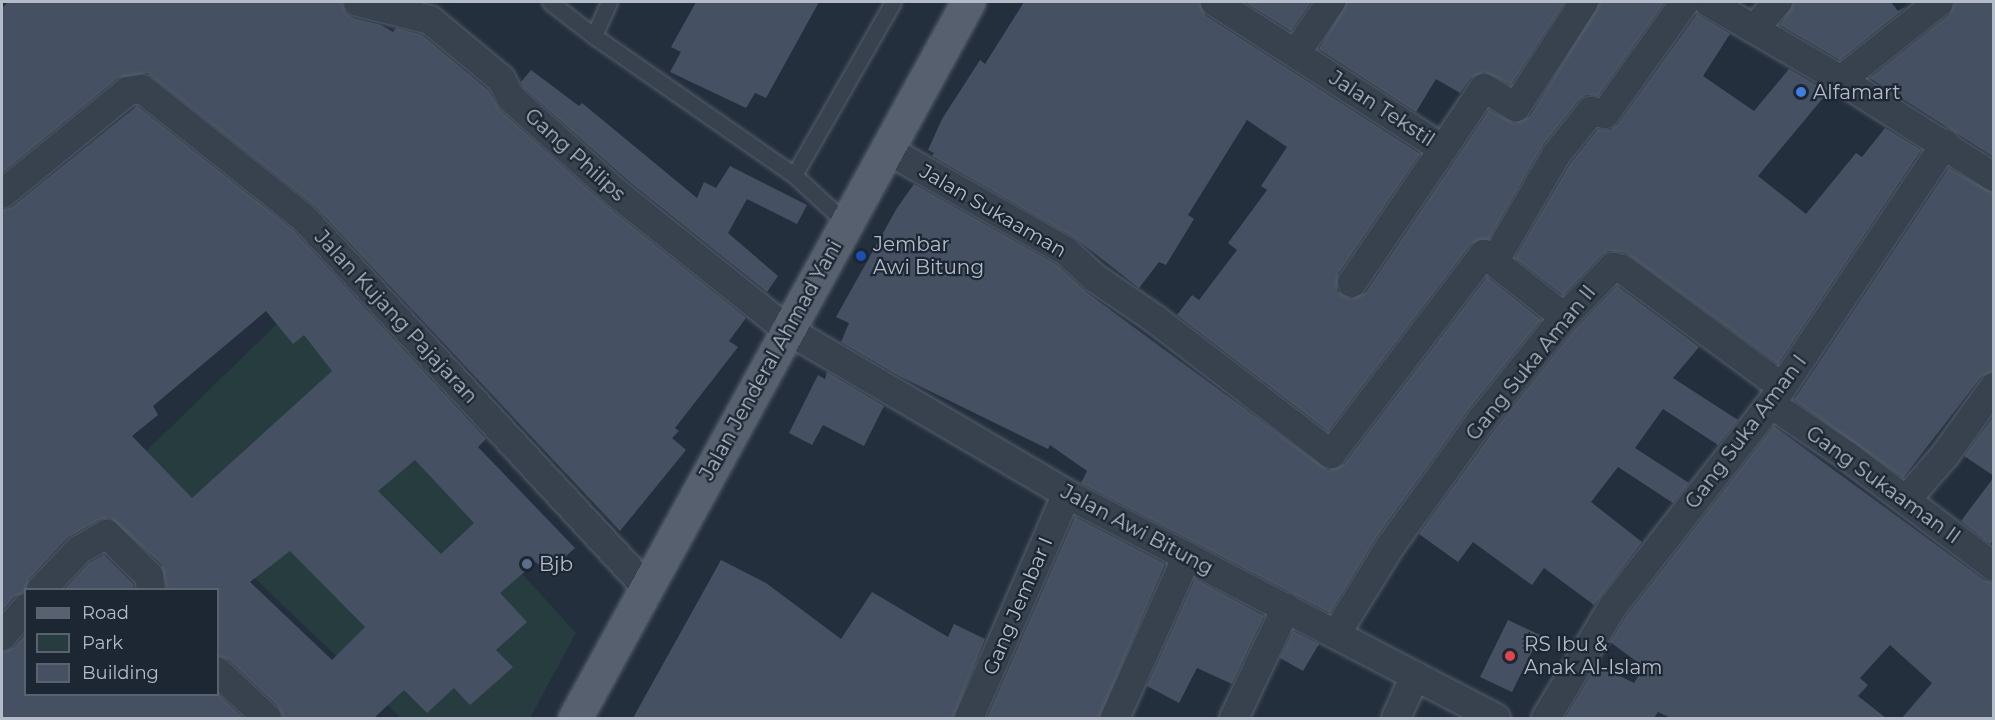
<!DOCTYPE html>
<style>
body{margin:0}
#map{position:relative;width:1995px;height:720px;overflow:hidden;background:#242f3e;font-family:Montserrat,sans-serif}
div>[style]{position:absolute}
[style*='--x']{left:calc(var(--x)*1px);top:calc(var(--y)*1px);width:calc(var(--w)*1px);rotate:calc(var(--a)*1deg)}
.green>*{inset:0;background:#263c3f}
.building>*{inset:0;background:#455162}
.roads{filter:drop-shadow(0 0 2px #565f6c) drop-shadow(0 0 2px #565f6c)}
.service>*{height:15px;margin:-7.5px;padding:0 7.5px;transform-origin:7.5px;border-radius:7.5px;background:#38414e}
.minor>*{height:28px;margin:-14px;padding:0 14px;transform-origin:14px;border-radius:14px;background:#38414e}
.primary>*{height:33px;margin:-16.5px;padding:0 16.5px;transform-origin:16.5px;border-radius:16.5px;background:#56606e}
.dots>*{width:16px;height:16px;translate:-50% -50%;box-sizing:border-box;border:3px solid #1d2633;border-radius:50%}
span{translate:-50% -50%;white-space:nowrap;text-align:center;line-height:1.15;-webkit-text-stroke:4.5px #1d2633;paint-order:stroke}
.poi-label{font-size:20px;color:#b4bcc9}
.left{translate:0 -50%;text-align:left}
.street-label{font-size:20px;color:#b4bcc9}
.frame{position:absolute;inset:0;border:3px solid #b4bcc9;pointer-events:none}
.legend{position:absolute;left:24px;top:588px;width:195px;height:108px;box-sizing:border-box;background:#1d2633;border:2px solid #59626f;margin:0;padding:8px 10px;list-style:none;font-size:18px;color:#b4bcc9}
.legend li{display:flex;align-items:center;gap:12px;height:30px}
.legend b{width:30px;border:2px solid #59626f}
</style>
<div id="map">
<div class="green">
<i style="clip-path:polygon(286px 315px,576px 633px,530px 718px,401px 718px,134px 463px)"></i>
</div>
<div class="building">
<i style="clip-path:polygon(8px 2px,342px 2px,346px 13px,353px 18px,381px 25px,393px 32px,396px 28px,422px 35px,488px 90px,500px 110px,609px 208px,746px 318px,729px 341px,738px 347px,675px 428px,679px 431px,672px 438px,686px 450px,620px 531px,315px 206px,147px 73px,118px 78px,2px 173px,2px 8px)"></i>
<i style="clip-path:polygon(696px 2px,819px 2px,766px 98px,755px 93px,746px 108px,670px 72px,681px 52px,671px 47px)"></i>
<i style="clip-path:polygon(1024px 2px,1199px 2px,1206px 16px,1420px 154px,1338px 274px,1337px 291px,1351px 299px,1366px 292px,1489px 110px,1515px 123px,1530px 116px,1600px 2px,1665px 2px,1598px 96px,1586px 95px,1579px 100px,1543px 145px,1489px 239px,1471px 244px,1328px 431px,1177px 315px,1192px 295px,1199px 300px,1237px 250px,1228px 243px,1267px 190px,1261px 186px,1287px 147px,1247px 120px,1188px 215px,1194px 219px,1166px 265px,1159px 262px,1139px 288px,1075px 238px,932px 156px,934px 153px,928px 150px,942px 119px,980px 60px,985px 64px)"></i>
<i style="clip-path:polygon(1245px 2px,1311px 2px,1291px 31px)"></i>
<i style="clip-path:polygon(1347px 2px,1565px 2px,1511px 85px,1484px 72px,1471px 78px,1460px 93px,1436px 79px,1416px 112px,1319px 49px)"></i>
<i style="clip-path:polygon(1794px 2px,1891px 2px,1898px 11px,1906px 7px,1840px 60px,1780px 25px)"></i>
<i style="clip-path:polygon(1955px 2px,1994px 2px,1994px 157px,1870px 78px,1949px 15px)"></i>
<i style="clip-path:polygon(1697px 14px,1730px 34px,1703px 76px,1754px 111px,1789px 69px,1828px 92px,1758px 176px,1806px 214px,1856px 153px,1862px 157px,1885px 128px,1921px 150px,1778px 364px,1626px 253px,1609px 251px,1602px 255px,1563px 295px,1515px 258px,1570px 164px,1598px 129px,1610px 130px,1618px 124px)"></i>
<i style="clip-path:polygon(531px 70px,579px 106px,582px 103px,697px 198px,704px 182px,716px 188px,730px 166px,807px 205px,797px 224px,747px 199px,728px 233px,778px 276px,767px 292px,631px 183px,524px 88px,521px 82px)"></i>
<i style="clip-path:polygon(evenodd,137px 106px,292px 229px,486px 439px,478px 447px,575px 548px,547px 573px,536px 562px,500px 593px,527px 622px,496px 650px,513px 667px,470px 705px,454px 688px,427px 713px,404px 690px,374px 718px,283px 718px,278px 706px,229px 660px,218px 656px,218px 590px,167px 590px,161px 564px,110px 518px,99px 520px,67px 538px,29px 579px,25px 592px,14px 597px,2px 611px,2px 210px,12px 207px,137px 106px,266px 311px,293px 344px,304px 335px,332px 371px,192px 498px,132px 436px,158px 415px,153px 406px,266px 311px,137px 106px,415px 460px,474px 523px,441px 554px,378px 491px,415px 460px,137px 106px,290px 551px,365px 627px,332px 660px,250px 582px,290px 551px)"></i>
<i style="clip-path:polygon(1949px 168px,1994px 193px,1994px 371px,1981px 377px,1903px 478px,1794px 400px)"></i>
<i style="clip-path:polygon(914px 184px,1057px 265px,1086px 292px,1328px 470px,1344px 464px,1487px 277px,1541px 320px,1469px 409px,1378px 535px,1330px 613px,1081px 483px,1087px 471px,1050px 445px,1048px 449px,899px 376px,841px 342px,849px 323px,836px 317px,897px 208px)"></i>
<i style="clip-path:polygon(1617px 286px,1699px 347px,1673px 378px,1738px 420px,1718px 445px,1663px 409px,1635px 448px,1689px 483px,1673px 503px,1618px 467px,1591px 502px,1642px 542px,1594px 605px,1544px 568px,1532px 585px,1473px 542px,1458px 562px,1419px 534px,1495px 429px,1576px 328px)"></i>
<i style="clip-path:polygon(827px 372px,884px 406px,864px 446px,823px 425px,812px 445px,789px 433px,818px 375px,825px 379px)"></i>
<i style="clip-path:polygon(1994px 416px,1994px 476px,1964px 456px)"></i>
<i style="clip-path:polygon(1774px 426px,1984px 580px,1994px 583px,1994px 718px,1902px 718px,1932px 683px,1890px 645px,1860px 678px,1868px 685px,1858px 696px,1886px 718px,1671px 718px,1658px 712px,1654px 718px,1565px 718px,1597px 665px,1634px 683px,1644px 667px,1610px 642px,1627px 615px)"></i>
<i style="clip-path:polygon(1994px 477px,1994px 540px,1990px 544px,1961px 521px)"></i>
<i style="clip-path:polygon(1075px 517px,1165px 564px,1099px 718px,987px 718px)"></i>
<i style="clip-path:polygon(104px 555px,133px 584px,134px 590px,64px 590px,89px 563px)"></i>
<i style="clip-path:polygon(721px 560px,766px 583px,841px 639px,872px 592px,948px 637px,954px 624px,985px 639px,953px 718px,633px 718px)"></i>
<i style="clip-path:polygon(1195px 579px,1264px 616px,1232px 684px,1197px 668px,1179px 703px,1147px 686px)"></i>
<i style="clip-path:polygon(1508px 620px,1540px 635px,1512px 692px,1480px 677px)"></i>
<i style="clip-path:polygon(1293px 631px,1319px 644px,1303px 671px,1280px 658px)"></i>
<i style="clip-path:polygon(26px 634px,26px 694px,218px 694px,243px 718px,2px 718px,2px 652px,14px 647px)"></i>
</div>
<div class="roads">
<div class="service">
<i style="--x:550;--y:2;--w:56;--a:37.7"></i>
<i style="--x:609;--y:2;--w:37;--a:114"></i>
<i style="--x:594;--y:36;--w:244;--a:34.8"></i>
<i style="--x:794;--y:175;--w:71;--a:42.7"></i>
<i style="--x:794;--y:175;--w:199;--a:-60.2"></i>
</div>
<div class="minor">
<i style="--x:358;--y:2;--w:74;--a:14"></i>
<i style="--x:430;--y:20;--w:92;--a:39.7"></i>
<i style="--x:501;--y:79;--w:21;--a:62"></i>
<i style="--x:511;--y:98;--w:147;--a:42"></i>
<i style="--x:620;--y:196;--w:213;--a:38.7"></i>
<i style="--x:786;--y:329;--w:326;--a:30.4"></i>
<i style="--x:1067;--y:494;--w:484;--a:27.6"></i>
<i style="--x:1215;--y:2;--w:271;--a:32.8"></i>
<i style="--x:1443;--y:149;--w:162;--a:124.2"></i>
<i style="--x:1708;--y:2;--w:154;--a:30.4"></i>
<i style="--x:1841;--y:80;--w:181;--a:32.4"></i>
<i style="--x:1755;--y:28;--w:35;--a:-49"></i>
<i style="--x:1296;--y:53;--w:62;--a:-55.5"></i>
<i style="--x:1841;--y:80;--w:125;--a:-38.5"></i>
<i style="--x:886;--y:149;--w:208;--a:29.6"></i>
<i style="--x:1067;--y:252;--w:38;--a:43"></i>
<i style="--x:1095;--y:278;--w:73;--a:34.3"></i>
<i style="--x:1155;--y:319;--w:222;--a:37.5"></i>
<i style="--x:1331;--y:454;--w:252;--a:-52.6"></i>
<i style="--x:1484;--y:254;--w:102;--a:38.2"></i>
<i style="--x:1443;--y:149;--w:73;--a:-56.1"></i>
<i style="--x:1484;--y:88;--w:37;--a:31"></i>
<i style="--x:1516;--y:107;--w:125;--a:-57.1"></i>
<i style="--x:2;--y:194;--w:163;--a:-39.3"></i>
<i style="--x:128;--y:91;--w:14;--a:-8"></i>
<i style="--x:142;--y:89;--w:206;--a:38.5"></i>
<i style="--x:303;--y:217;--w:505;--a:47.17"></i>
<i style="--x:1494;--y:262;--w:124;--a:-59.9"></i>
<i style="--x:1556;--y:155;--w:56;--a:-51.5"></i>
<i style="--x:1591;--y:111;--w:14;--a:12"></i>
<i style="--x:1605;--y:114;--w:138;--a:-54.5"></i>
<i style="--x:1771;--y:404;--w:91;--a:34.2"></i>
<i style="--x:1846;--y:455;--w:186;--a:37.1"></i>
<i style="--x:1906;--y:500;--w:60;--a:-49.1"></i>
<i style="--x:1945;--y:455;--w:84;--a:-54.2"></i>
<i style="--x:41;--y:590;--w:55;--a:-46.5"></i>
<i style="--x:79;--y:550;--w:32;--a:-30"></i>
<i style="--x:107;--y:534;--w:59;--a:45"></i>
<i style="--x:149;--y:576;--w:14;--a:82"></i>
<i style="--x:1336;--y:634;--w:105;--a:-58.3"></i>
<i style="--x:1391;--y:545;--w:155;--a:-54.2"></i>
<i style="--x:1482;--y:419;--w:131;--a:-51.2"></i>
<i style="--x:1564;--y:317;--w:70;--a:-45.6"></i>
<i style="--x:1613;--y:267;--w:9;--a:13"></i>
<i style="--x:1622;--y:269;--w:199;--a:36.4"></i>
<i style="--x:2;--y:636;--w:37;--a:-49"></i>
<i style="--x:218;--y:672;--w:67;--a:43.2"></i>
<i style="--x:969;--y:718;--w:244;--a:-66.4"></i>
<i style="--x:1115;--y:718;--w:177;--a:-66"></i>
<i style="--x:1234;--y:718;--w:122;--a:-64.7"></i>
<i style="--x:1396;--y:718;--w:46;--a:-65.7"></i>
<i style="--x:1546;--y:718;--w:131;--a:-59.1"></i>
<i style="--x:1613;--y:606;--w:256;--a:-52"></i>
<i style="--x:1771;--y:404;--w:313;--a:-56.2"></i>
</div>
<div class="primary">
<i style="--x:575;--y:718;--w:817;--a:-61.24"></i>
</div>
</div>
<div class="dots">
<i style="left:1801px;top:92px;background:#3f7fe0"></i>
<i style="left:861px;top:256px;background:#1a4fb4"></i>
<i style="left:527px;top:564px;background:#5c6f8a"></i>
<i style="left:1510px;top:656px;background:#e0444e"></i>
</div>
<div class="poi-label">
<span class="left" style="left:1813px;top:92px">Alfamart</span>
<span class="left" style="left:873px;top:256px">Jembar<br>Awi Bitung</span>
<span class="left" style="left:539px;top:564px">Bjb</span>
<span class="left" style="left:1524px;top:656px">RS Ibu &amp;<br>Anak Al-Islam</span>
</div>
<div class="street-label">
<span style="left:1382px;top:109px;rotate:33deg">Jalan Tekstil</span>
<span style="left:575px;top:155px;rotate:42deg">Gang Philips</span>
<span style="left:993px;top:211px;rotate:30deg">Jalan Sukaaman</span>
<span style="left:396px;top:317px;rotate:47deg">Jalan Kujang Pajajaran</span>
<span style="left:771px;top:360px;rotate:-61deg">Jalan Jenderal Ahmad Yani</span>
<span style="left:1531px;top:363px;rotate:-51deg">Gang Suka Aman II</span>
<span style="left:1746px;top:432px;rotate:-53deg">Gang Suka Aman I</span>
<span style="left:1883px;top:485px;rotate:36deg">Gang Sukaaman II</span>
<span style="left:1137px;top:530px;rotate:28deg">Jalan Awi Bitung</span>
<span style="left:1018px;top:606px;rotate:-67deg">Gang Jembar I</span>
</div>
<div class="frame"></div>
<ul class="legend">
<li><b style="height:8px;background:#56606e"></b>Road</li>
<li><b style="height:16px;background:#263c3f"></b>Park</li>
<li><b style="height:16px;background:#455162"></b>Building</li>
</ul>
</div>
